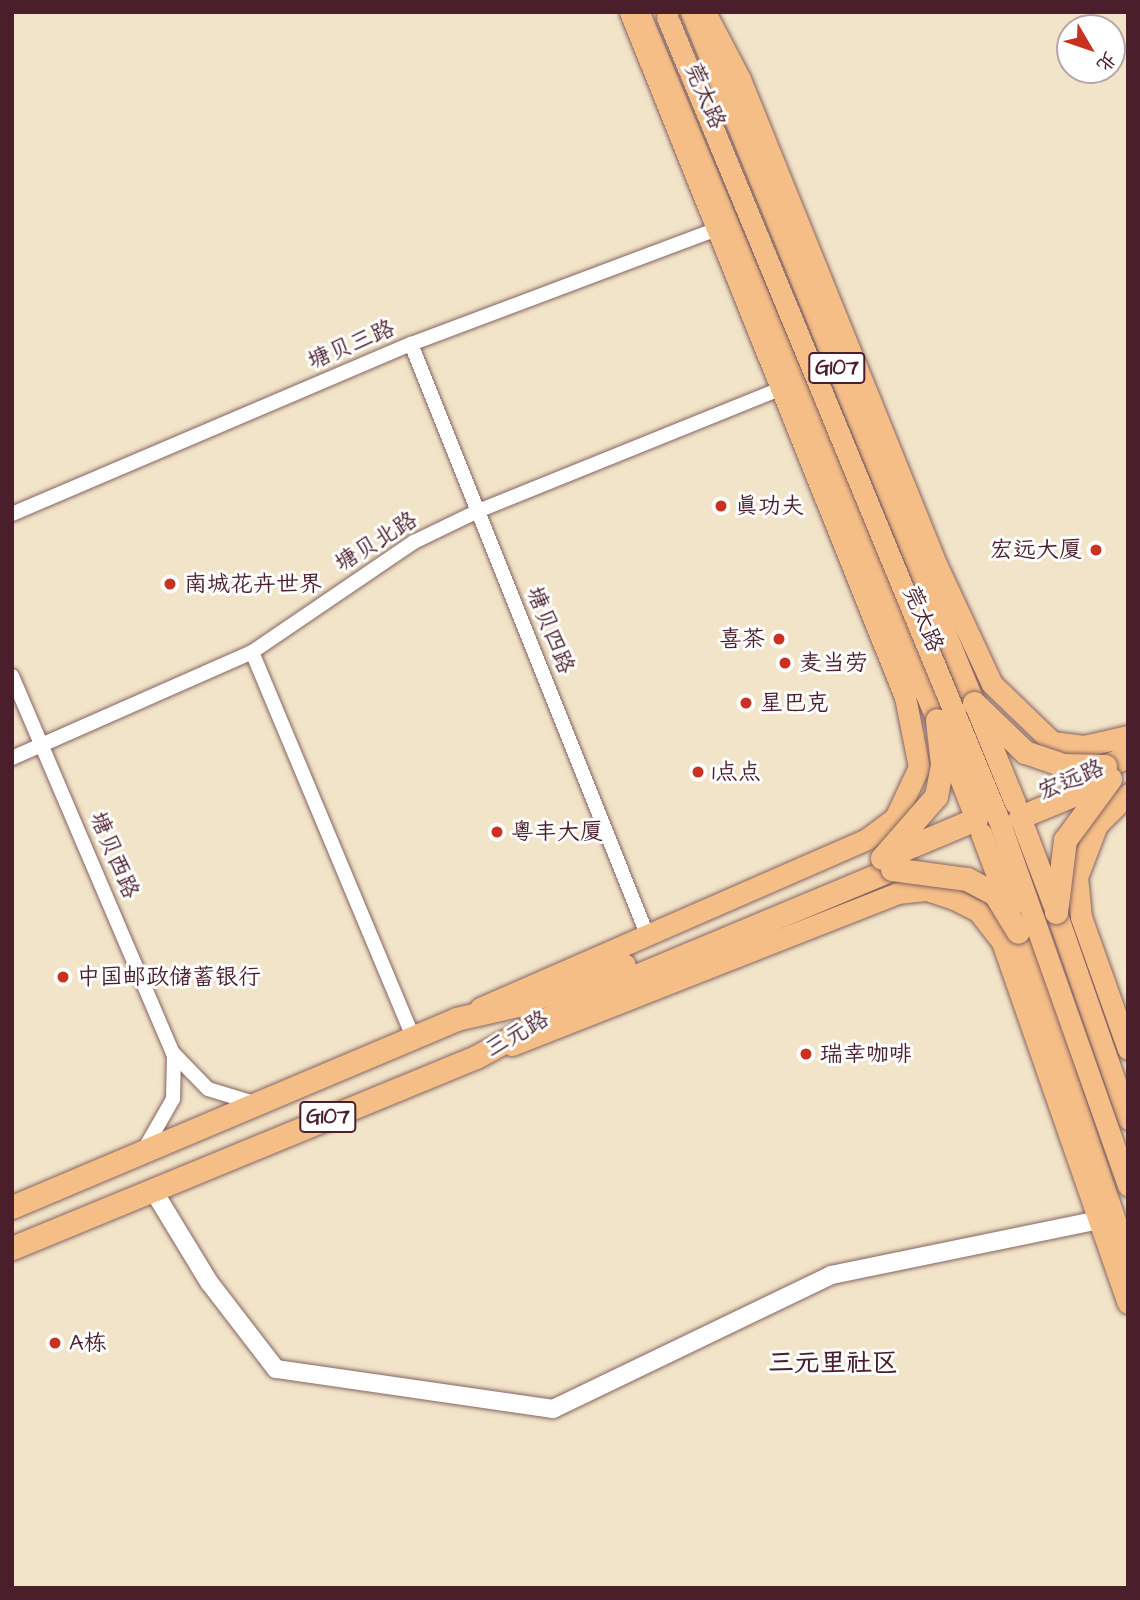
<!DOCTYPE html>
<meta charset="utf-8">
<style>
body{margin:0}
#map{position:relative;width:1140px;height:1600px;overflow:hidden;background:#f2e4c8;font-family:"Architects Daughter","LXGW WenKai TC",sans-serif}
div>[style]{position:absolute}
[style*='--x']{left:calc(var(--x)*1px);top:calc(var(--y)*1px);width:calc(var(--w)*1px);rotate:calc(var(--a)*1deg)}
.roads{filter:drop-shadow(0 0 2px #856462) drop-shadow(0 0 2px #856462)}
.minor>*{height:14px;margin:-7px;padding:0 7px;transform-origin:7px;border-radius:7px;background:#fff}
.tertiary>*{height:18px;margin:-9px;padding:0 9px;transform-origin:9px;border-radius:9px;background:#fff}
.primary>*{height:21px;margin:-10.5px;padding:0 10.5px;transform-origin:10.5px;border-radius:10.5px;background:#f6be87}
.trunk>*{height:23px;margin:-11.5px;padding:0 11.5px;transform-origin:11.5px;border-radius:11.5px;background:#f6be87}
.bridges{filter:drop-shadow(0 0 2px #856462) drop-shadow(0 0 2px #856462)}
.primary-bridge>*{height:21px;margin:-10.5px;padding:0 10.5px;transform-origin:10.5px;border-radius:10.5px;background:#f6be87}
.trunk-bridge>*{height:23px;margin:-11.5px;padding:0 11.5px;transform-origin:11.5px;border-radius:11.5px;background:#f6be87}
.dots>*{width:19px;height:19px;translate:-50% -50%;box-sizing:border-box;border:4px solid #fff;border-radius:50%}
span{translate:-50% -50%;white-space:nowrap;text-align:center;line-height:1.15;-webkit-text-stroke:6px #fff;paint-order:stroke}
.shield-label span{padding:2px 5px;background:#fff;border:2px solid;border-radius:5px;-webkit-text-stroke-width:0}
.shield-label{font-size:21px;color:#4a1f2b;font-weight:700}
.street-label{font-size:23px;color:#4a1f2b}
.poi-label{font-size:23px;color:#4a1f2b}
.left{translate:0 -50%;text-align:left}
.right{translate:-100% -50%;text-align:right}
.quarter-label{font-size:26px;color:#4a1f2b;font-weight:700}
.frame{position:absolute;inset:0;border:14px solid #4a1f2b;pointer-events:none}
.north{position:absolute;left:1056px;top:14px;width:70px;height:70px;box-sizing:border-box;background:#fff;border:2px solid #b7a5aa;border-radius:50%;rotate:129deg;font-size:19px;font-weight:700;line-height:28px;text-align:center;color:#4a1f2b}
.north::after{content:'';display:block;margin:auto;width:24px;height:32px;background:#c8321e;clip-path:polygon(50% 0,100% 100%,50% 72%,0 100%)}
</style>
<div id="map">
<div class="roads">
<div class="minor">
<i style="--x:411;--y:344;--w:635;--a:68.2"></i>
<i style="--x:12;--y:514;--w:434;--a:-23.1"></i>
<i style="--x:411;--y:344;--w:322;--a:-20.6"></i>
<i style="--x:252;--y:652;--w:417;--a:67.3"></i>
<i style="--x:12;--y:676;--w:410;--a:66.9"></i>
<i style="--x:173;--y:1053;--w:50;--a:45.8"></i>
<i style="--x:208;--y:1089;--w:48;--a:16.9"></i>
<i style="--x:12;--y:758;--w:262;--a:-23.8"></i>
<i style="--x:252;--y:652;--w:196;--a:-34.2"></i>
<i style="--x:414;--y:542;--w:71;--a:-25.8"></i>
<i style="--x:478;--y:511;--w:323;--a:-22"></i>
<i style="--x:145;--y:1148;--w:56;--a:-60.3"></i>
<i style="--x:173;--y:1099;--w:45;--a:-88.7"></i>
</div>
<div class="tertiary">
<i style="--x:153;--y:1190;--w:108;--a:58.7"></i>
<i style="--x:209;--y:1282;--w:110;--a:52.4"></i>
<i style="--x:276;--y:1369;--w:280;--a:8.2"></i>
<i style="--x:553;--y:1409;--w:309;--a:-25.7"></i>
<i style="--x:831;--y:1275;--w:274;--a:-11.6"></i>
</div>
<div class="primary">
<i style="--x:691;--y:12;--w:747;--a:67.73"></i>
<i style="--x:705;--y:12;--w:76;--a:62.4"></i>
<i style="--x:740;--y:79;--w:525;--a:67.98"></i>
<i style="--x:937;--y:566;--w:130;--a:65"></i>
<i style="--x:992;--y:684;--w:83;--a:44"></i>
<i style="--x:1052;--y:742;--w:32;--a:7"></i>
<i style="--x:1084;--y:746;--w:45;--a:-12.8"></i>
<i style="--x:640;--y:15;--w:765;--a:67.16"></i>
<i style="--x:1128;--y:794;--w:44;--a:135"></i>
<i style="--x:1097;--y:825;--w:56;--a:111"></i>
<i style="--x:1077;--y:877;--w:40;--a:84.3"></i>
<i style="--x:1081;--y:917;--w:140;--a:70.4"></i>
<i style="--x:1056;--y:912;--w:219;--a:70.8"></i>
<i style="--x:1018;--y:932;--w:344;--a:71.4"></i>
<i style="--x:480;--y:1008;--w:422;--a:-23.6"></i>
<i style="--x:867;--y:839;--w:35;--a:-37"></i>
<i style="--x:895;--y:818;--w:56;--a:-64.8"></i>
<i style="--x:919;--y:767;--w:71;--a:-101.3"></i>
<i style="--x:905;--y:697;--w:738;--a:-111.87"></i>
<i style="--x:512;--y:1045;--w:414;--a:-21.5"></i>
<i style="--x:897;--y:893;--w:30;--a:-6"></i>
<i style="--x:927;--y:890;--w:28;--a:18"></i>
<i style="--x:954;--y:899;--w:27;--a:27"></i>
<i style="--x:978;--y:911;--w:39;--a:52"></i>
<i style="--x:1002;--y:942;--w:382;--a:70.8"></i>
</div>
<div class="trunk">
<i style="--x:1105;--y:766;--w:25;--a:-23"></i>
<i style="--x:12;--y:1207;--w:482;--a:-22.9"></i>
<i style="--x:456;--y:1019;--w:63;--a:-12.9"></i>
<i style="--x:517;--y:1005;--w:114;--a:-20.5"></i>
<i style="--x:12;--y:1248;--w:502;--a:-22.37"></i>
<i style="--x:476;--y:1057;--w:133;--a:-28.3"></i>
<i style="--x:593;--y:994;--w:324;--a:-22.7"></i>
</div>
</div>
<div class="bridges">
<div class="primary-bridge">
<i style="--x:667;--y:17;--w:867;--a:67.55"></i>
<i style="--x:998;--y:818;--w:390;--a:70.5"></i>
<i style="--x:975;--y:705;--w:106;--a:67.8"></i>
<i style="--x:943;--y:735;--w:90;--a:68.6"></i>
<i style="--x:1020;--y:817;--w:102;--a:69.2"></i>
<i style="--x:981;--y:833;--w:82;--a:69.4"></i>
</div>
<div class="trunk-bridge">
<i style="--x:974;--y:703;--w:71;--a:43.9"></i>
<i style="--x:1025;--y:752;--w:39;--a:19"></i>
<i style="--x:1062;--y:765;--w:43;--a:1.3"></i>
<i style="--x:1020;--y:817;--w:91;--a:-22.6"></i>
<i style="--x:895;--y:853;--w:88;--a:-22.8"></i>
<i style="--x:882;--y:858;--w:82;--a:-48.9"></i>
<i style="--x:936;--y:796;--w:33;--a:-79"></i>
<i style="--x:942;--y:764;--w:44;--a:-96.5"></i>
<i style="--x:892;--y:869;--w:76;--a:7.6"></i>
<i style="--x:967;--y:879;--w:32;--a:28"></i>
<i style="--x:995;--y:894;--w:44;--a:58.8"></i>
<i style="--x:1056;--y:912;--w:73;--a:-82.9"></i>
<i style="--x:1065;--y:840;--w:76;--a:-53.6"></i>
</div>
</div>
<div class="dots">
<i style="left:721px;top:506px;background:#c8321e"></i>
<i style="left:1096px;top:550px;background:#c8321e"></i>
<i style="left:170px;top:584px;background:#c8321e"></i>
<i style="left:779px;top:639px;background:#c8321e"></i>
<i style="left:785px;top:663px;background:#c8321e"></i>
<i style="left:746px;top:703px;background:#c8321e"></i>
<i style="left:698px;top:772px;background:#c8321e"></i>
<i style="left:497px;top:832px;background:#c8321e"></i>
<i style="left:63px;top:977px;background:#c8321e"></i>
<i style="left:806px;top:1054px;background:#c8321e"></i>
<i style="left:55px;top:1343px;background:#c8321e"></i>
</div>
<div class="shield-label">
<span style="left:837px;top:368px">G107</span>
<span style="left:328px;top:1117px">G107</span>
</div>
<div class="street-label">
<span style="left:705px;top:96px;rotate:67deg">莞太路</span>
<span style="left:351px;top:345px;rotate:-23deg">塘贝三路</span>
<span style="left:376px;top:542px;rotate:-32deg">塘贝北路</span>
<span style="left:923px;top:619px;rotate:67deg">莞太路</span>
<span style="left:550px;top:630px;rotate:68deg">塘贝四路</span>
<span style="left:1071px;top:780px;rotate:-23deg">宏远路</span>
<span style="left:114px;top:855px;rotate:67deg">塘贝西路</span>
<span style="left:517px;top:1034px;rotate:-30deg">三元路</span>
</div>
<div class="poi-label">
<span class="left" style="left:735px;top:506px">真功夫</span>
<span class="right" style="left:1082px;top:550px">宏远大厦</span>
<span class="left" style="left:184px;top:584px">南城花卉世界</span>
<span class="right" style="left:765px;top:639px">喜茶</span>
<span class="left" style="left:799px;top:663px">麦当劳</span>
<span class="left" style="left:760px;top:703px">星巴克</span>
<span class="left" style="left:712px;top:772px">1点点</span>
<span class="left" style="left:511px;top:832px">粤丰大厦</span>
<span class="left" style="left:77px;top:977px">中国邮政储蓄银行</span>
<span class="left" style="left:820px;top:1054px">瑞幸咖啡</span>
<span class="left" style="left:69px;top:1343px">A栋</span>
</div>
<div class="quarter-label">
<span style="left:833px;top:1364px">三元里社区</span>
</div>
<div class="frame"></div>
<div class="north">北</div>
</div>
